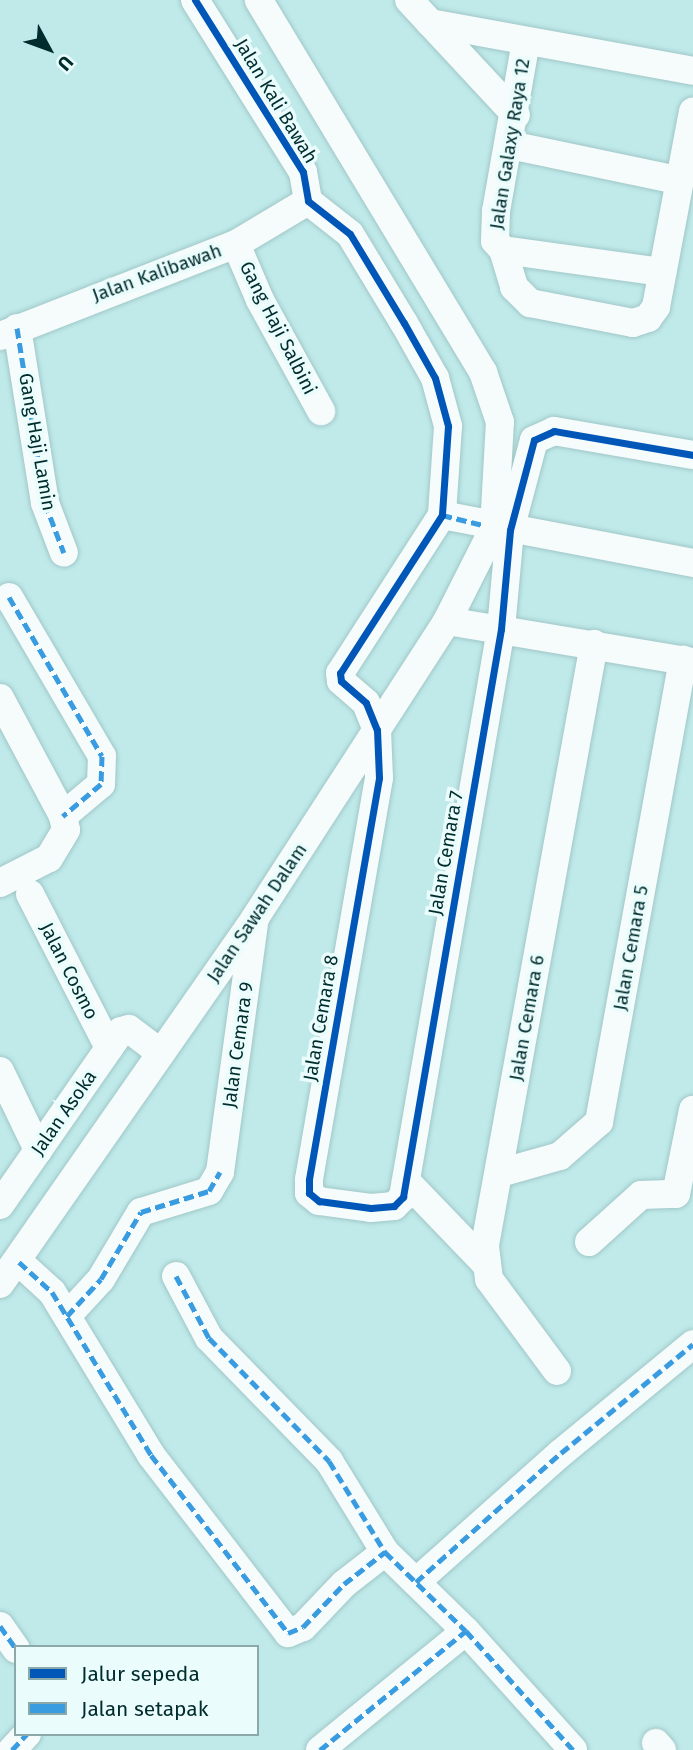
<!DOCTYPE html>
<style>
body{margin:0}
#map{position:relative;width:693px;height:1750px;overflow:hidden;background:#c0eaea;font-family:"Fira Sans",sans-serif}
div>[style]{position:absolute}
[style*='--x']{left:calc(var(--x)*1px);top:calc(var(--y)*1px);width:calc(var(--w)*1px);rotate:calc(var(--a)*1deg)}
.roads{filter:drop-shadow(0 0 2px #a1c7c7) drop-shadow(0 0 2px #a1c7c7)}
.minor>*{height:28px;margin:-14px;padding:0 14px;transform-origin:14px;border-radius:14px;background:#f6fcfc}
.quiet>*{height:5px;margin-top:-2.5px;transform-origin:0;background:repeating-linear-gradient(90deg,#399ce1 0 10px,transparent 0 15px)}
.cycleway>*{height:7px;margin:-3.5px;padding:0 3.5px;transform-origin:3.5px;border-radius:3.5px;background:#0057b8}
span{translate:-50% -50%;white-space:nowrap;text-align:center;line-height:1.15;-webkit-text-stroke:7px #eafcfc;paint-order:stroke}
.street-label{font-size:19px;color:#002c2d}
.legend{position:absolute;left:14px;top:1645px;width:245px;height:91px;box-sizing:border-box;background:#eafcfc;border:2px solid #8ca9a9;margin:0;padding:9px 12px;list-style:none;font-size:21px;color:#002c2d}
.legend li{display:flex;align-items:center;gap:14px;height:35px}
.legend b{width:35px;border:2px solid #8ca9a9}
.north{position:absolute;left:14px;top:14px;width:70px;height:70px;-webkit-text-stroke:5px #eafcfc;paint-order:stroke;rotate:131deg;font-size:19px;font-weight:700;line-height:28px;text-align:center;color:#002c2d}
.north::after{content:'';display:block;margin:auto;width:24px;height:32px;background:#002c2d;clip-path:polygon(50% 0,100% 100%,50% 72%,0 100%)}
</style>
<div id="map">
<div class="roads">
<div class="minor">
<i style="--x:195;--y:0;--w:203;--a:57.9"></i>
<i style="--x:303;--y:172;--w:29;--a:80"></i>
<i style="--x:308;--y:201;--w:53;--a:38.2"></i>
<i style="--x:350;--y:234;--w:104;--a:58.8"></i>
<i style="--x:404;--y:323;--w:63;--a:60.6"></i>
<i style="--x:435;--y:378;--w:50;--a:74.8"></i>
<i style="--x:448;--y:426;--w:89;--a:93.9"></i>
<i style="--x:442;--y:515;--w:188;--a:122.8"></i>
<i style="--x:340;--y:673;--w:8;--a:83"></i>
<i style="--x:341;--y:681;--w:33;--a:41"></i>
<i style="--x:366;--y:703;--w:29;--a:68"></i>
<i style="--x:377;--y:730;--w:48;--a:87.6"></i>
<i style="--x:379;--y:778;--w:408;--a:99.9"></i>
<i style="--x:309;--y:1180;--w:13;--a:90"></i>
<i style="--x:309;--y:1193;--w:13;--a:39"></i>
<i style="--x:319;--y:1201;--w:52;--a:7.7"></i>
<i style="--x:371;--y:1208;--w:23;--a:-5"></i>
<i style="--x:394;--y:1206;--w:13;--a:-45"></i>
<i style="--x:403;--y:1197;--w:576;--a:-80.21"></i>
<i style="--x:501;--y:629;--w:99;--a:-84.8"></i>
<i style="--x:510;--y:530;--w:93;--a:-75.1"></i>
<i style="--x:534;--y:440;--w:22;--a:-24"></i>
<i style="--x:554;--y:431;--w:141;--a:9.8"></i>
<i style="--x:409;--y:0;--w:157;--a:47.1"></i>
<i style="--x:430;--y:23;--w:267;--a:10.3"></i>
<i style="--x:526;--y:41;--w:173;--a:100"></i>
<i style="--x:496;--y:211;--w:30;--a:92"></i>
<i style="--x:495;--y:241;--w:12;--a:48"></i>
<i style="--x:503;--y:250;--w:161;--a:7.9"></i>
<i style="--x:510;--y:145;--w:172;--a:11.8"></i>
<i style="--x:236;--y:244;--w:61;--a:66.8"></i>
<i style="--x:260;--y:300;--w:127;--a:61.2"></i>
<i style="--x:503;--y:250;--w:39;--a:73"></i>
<i style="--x:514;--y:287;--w:23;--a:45"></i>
<i style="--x:530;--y:303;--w:105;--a:11"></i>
<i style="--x:633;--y:323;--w:16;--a:-18"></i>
<i style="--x:648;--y:318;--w:14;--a:-54"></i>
<i style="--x:656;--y:307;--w:199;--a:-79.3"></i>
<i style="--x:17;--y:328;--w:177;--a:80.9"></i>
<i style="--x:45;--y:503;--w:53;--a:69.2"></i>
<i style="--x:0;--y:336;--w:253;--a:-21.3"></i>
<i style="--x:236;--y:244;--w:84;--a:-30.8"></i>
<i style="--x:442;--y:515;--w:256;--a:10.8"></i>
<i style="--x:9;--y:597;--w:184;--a:59.7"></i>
<i style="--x:102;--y:756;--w:28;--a:92"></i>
<i style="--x:101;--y:784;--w:50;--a:139.9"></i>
<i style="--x:447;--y:621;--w:249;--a:9.5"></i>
<i style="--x:0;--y:698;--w:134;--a:61.9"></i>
<i style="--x:63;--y:816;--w:14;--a:78"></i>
<i style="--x:66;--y:830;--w:33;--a:121"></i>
<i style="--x:49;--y:858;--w:55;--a:153"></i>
<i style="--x:30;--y:894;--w:173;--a:62.8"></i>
<i style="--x:0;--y:1071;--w:88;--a:64.3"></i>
<i style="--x:500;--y:1173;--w:62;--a:-15.8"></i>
<i style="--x:560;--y:1156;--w:52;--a:-41.1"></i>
<i style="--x:599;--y:1122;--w:470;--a:-79.7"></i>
<i style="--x:406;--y:1181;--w:114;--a:46.1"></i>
<i style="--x:0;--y:1205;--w:212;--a:-55.2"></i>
<i style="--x:121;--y:1031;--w:8;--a:-14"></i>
<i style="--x:129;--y:1029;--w:40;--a:37"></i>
<i style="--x:589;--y:1242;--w:70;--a:-42.1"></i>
<i style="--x:641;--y:1195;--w:35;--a:-2"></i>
<i style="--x:676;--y:1194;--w:86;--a:-78.6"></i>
<i style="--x:19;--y:1262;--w:45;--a:42.3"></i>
<i style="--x:52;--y:1292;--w:191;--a:58.7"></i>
<i style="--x:151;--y:1455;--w:225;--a:52.4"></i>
<i style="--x:288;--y:1633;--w:16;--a:-22"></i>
<i style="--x:303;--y:1627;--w:59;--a:-46.4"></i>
<i style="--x:344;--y:1584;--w:52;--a:-38"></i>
<i style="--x:176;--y:1276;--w:70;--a:62"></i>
<i style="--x:209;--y:1338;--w:172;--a:45.7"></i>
<i style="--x:329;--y:1461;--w:107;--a:58.4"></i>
<i style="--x:385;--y:1552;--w:113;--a:44.3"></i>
<i style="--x:466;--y:1631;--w:160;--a:48"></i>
<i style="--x:0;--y:1284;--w:446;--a:-55.1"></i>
<i style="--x:255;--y:918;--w:354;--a:-57.1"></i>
<i style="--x:447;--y:621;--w:104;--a:-63.2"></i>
<i style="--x:494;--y:528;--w:106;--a:-86.8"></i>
<i style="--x:500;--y:422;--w:53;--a:-108.8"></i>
<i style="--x:483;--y:372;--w:434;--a:-121.1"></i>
<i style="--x:67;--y:1316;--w:50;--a:-47.4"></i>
<i style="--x:101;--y:1279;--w:78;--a:-59.2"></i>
<i style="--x:141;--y:1212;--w:71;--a:-17.2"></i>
<i style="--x:209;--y:1191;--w:22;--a:-60"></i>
<i style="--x:220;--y:1172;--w:249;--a:-82.2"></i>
<i style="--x:557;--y:1371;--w:114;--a:-126.5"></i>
<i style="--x:489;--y:1279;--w:34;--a:-97"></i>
<i style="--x:485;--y:1245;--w:611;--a:-79.72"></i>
<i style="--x:416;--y:1582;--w:194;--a:-41.7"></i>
<i style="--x:561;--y:1453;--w:171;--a:-39.5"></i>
<i style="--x:0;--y:1626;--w:28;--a:55"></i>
<i style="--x:656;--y:1743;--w:9;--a:49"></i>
<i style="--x:12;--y:1750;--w:22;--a:-47"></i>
<i style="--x:320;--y:1750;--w:188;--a:-39.2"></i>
</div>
</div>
<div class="quiet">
<i style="--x:17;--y:328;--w:177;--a:80.9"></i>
<i style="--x:45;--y:503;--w:53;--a:69.2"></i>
<i style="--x:438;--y:521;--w:7;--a:-56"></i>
<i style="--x:442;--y:515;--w:42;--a:13.7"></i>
<i style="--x:9;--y:597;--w:184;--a:59.7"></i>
<i style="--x:102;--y:756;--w:28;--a:92"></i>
<i style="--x:101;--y:784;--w:50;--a:139.9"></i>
<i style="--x:19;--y:1262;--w:45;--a:42.3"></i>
<i style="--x:52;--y:1292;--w:191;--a:58.7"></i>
<i style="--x:151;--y:1455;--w:225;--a:52.4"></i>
<i style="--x:288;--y:1633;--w:16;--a:-22"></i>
<i style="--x:303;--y:1627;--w:59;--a:-46.4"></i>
<i style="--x:344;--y:1584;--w:52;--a:-38"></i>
<i style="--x:176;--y:1276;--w:70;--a:62"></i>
<i style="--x:209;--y:1338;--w:172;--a:45.7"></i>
<i style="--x:329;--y:1461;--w:107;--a:58.4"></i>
<i style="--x:385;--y:1552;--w:113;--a:44.3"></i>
<i style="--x:466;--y:1631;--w:160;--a:48"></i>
<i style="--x:67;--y:1316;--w:50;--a:-47.4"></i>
<i style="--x:101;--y:1279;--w:78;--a:-59.2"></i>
<i style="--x:141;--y:1212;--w:71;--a:-17.2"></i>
<i style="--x:209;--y:1191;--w:22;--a:-60"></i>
<i style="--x:416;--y:1582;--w:194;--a:-41.7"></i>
<i style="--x:561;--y:1453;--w:171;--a:-39.5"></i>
<i style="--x:0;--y:1626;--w:28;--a:55"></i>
<i style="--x:12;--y:1750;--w:22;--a:-47"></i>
<i style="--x:320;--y:1750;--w:188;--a:-39.2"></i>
</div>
<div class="cycleway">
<i style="--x:195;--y:0;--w:203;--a:57.9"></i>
<i style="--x:303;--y:172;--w:29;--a:80"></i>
<i style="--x:308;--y:201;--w:53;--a:38.2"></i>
<i style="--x:350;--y:234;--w:104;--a:58.8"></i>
<i style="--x:404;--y:323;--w:63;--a:60.6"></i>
<i style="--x:435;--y:378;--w:50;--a:74.8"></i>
<i style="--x:448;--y:426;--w:89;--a:93.9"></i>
<i style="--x:442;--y:515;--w:188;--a:122.8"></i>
<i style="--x:340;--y:673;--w:8;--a:83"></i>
<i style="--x:341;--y:681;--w:33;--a:41"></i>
<i style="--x:366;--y:703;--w:29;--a:68"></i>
<i style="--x:377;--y:730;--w:48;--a:87.6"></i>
<i style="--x:379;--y:778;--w:408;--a:99.9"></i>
<i style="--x:309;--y:1180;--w:13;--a:90"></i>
<i style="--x:309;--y:1193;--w:13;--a:39"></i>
<i style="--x:319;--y:1201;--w:52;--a:7.7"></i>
<i style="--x:371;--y:1208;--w:23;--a:-5"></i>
<i style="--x:394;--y:1206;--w:13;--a:-45"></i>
<i style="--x:403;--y:1197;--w:576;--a:-80.21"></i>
<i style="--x:501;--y:629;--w:99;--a:-84.8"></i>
<i style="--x:510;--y:530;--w:93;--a:-75.1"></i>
<i style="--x:534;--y:440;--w:22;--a:-24"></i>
<i style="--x:554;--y:431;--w:141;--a:9.8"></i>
</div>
<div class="street-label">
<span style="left:276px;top:101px;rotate:59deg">Jalan Kali Bawah</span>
<span style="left:510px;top:144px;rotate:-81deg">Jalan Galaxy Raya 12</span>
<span style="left:157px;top:273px;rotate:-20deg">Jalan Kalibawah</span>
<span style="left:278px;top:328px;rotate:63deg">Gang Haji Salbini</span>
<span style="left:37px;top:442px;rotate:80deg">Gang Haji Lamin</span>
<span style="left:446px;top:853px;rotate:-80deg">Jalan Cemara 7</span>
<span style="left:257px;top:913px;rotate:-56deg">Jalan Sawah Dalam</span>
<span style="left:631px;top:948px;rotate:-80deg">Jalan Cemara 5</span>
<span style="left:69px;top:971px;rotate:63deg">Jalan Cosmo</span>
<span style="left:321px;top:1018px;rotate:-80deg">Jalan Cemara 8</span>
<span style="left:527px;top:1018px;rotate:-80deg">Jalan Cemara 6</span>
<span style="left:238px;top:1045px;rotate:-82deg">Jalan Cemara 9</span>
<span style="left:64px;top:1113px;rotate:-55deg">Jalan Asoka</span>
</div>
<ul class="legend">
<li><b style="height:9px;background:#0057b8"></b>Jalur sepeda</li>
<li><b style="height:9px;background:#399ce1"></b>Jalan setapak</li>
</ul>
<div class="north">U</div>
</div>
